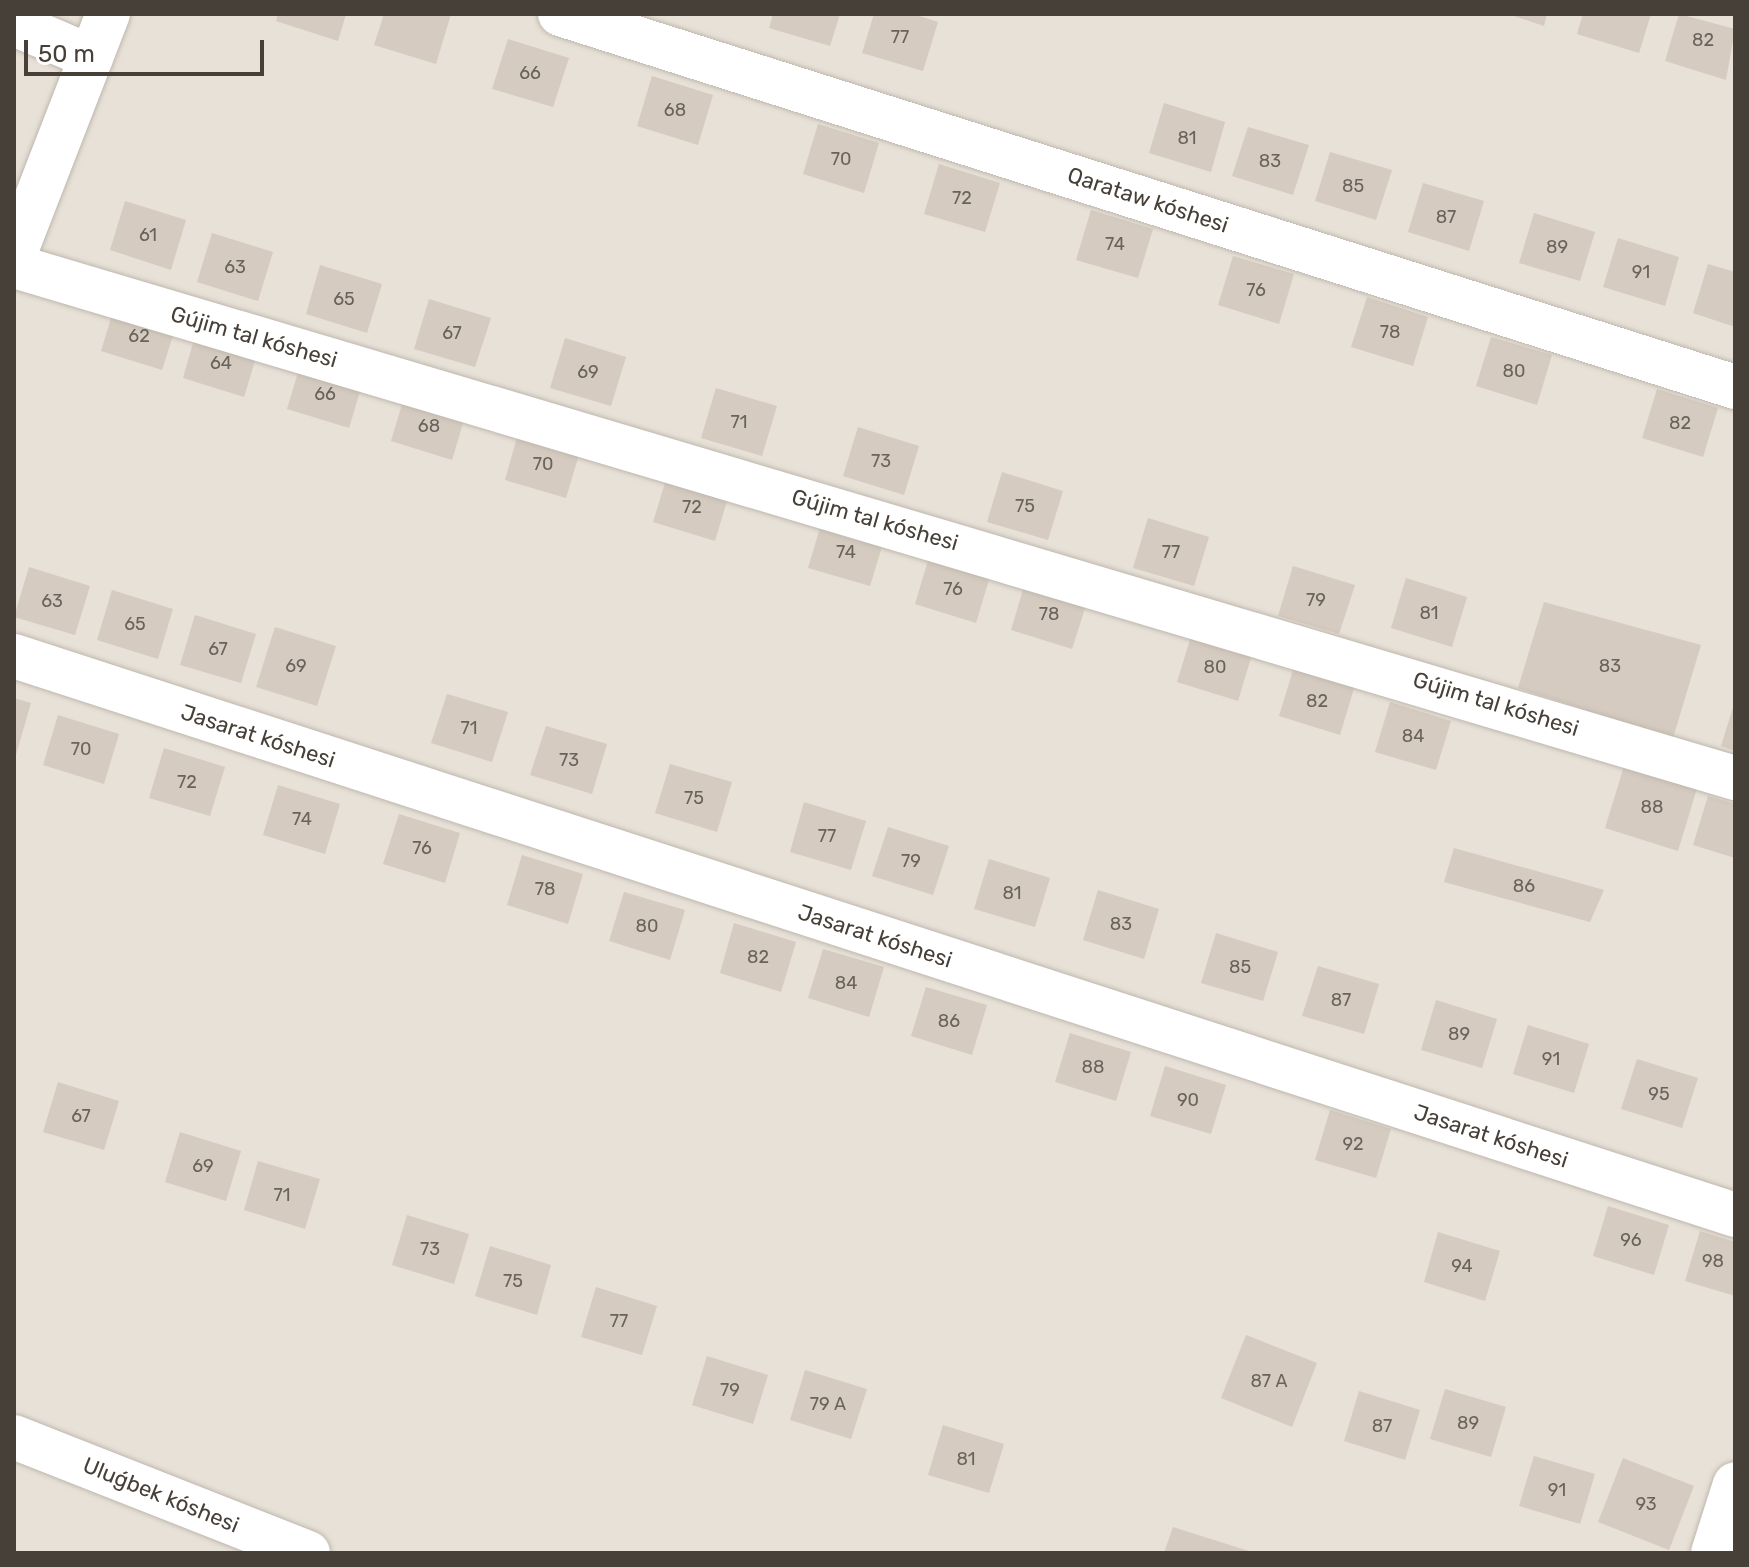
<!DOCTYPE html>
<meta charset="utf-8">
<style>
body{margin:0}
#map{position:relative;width:1749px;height:1567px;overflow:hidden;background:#f4f0ea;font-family:Rubik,sans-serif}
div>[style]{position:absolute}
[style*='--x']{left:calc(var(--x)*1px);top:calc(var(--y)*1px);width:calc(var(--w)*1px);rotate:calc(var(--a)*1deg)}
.residential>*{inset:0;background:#e7e1d8}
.building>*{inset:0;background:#d5cbc0}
.roads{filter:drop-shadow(0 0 2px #bfb7ad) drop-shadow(0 0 2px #bfb7ad)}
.minor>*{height:44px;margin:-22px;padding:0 22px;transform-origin:22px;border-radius:22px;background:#fff}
span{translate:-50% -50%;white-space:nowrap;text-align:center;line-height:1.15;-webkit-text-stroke:7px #fff;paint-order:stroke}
.number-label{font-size:18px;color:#6a635b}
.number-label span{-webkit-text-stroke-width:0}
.street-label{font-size:22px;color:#474039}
.frame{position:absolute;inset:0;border:16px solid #474039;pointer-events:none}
.scale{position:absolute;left:24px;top:40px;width:240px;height:36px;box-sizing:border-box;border:4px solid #474039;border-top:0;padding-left:10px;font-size:24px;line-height:28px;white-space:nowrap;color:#474039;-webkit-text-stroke:6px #fff;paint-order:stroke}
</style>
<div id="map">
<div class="residential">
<i style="clip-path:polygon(14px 14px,1735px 14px,1735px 1553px,14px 1553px)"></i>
</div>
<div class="building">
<i style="clip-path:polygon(278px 14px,346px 14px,338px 41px,276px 21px)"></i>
<i style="clip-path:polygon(384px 14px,451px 14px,436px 64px,374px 45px)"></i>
<i style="clip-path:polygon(773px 14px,840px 14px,830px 46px,769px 28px)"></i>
<i style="clip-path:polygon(874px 14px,913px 14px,938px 22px,923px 71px,862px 53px)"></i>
<i style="clip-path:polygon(1508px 14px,1547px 14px,1544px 26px)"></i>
<i style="clip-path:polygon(1583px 14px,1651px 14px,1639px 53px,1577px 34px)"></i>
<i style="clip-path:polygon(1679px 14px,1735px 29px,1726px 80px,1665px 61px)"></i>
<i style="clip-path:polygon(508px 39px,569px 58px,553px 107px,492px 89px)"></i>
<i style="clip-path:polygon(652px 76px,713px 95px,698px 145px,637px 126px)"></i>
<i style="clip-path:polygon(1164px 103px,1225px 122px,1211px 172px,1149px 153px)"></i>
<i style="clip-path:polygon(818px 124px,879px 143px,864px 193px,803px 174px)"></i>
<i style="clip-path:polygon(1248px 127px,1309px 145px,1293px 195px,1232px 176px)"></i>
<i style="clip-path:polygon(1330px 152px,1392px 170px,1376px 220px,1315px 201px)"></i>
<i style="clip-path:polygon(939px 164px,1000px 183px,985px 232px,924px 214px)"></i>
<i style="clip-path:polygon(1423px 183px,1484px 201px,1469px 251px,1408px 232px)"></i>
<i style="clip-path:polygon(125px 201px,186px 220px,171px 270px,110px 250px)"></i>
<i style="clip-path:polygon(1091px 210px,1153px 229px,1138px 278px,1076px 260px)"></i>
<i style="clip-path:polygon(1534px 213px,1595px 232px,1580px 281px,1519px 263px)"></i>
<i style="clip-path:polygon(212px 233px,273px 252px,258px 301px,197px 282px)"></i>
<i style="clip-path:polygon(1618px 238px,1679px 257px,1665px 306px,1603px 287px)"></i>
<i style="clip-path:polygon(1233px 256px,1294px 274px,1279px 324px,1218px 305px)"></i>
<i style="clip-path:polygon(1708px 264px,1735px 272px,1735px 327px,1693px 313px)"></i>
<i style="clip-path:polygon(320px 265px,382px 284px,367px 333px,306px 314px)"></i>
<i style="clip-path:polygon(1367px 297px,1428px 317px,1413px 366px,1351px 347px)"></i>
<i style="clip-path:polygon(429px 299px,491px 318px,475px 367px,414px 349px)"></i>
<i style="clip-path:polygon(116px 302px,178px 320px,162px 370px,101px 351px)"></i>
<i style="clip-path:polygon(197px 329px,259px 348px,244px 397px,183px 378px)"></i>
<i style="clip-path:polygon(1491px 337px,1552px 355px,1537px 405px,1476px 386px)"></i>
<i style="clip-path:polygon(565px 338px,626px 357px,611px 406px,550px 388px)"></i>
<i style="clip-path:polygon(302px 359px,364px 378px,349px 428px,287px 409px)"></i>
<i style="clip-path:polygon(716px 388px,777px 406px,762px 456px,701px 438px)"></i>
<i style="clip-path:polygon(1657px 389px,1718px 408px,1703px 457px,1642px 438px)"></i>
<i style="clip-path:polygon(406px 391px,467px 410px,452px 460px,391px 441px)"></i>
<i style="clip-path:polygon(858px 427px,919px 446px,904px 495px,843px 476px)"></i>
<i style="clip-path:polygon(519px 430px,581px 448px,566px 498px,505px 480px)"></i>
<i style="clip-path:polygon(1002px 472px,1063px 491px,1048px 540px,987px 522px)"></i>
<i style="clip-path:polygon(668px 473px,730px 491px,715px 541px,653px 522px)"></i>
<i style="clip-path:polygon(823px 518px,885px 537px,870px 586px,808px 568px)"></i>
<i style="clip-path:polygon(1148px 518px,1209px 537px,1194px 586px,1133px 568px)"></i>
<i style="clip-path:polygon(930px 554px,991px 573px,976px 623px,915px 604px)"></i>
<i style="clip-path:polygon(1293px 566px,1355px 585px,1339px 634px,1278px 616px)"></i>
<i style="clip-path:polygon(29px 567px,90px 586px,75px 635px,14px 617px)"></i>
<i style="clip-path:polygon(1406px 578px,1467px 597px,1452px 647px,1391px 628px)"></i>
<i style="clip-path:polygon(1026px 580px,1088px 599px,1072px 649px,1011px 630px)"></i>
<i style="clip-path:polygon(112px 590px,173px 609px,158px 659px,97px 640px)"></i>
<i style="clip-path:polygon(1544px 602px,1701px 645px,1673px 738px,1518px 688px)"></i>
<i style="clip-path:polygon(195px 615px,256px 634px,241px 683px,180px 665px)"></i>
<i style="clip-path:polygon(275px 627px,336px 646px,317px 706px,256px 687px)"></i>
<i style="clip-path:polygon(1192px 633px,1253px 651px,1238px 701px,1177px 682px)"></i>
<i style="clip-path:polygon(1294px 667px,1355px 685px,1340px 735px,1279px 716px)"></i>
<i style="clip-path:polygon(447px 694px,508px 712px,492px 762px,431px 743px)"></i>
<i style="clip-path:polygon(14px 698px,31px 703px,15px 758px,14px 758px)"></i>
<i style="clip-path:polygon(1735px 701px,1735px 751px,1721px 746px)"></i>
<i style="clip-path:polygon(1390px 702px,1451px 721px,1436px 770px,1375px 752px)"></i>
<i style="clip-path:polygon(58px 715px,119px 734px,104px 784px,43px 765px)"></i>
<i style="clip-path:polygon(546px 726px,607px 744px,592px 794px,530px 775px)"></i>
<i style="clip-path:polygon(164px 748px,225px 767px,210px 816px,149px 798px)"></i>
<i style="clip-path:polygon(1625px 763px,1698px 785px,1678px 851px,1605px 828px)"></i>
<i style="clip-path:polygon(670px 764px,732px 782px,717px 832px,655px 813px)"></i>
<i style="clip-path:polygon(278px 785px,340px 804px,325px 854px,263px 835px)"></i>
<i style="clip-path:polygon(1708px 796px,1735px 804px,1735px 858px,1693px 845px)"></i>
<i style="clip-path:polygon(804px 802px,866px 821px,851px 870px,790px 852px)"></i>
<i style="clip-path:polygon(399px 814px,460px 833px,445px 883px,383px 864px)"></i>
<i style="clip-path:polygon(888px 827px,949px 846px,933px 895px,872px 876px)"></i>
<i style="clip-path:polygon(1454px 848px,1604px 890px,1590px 922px,1444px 882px)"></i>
<i style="clip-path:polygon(522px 855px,583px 874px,568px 924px,507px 905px)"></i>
<i style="clip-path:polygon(989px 859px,1050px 878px,1035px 927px,974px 909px)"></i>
<i style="clip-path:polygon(1098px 890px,1159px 909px,1144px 959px,1083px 940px)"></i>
<i style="clip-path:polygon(624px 892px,685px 910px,670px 960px,609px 941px)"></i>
<i style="clip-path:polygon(734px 923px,796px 942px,781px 992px,720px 973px)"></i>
<i style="clip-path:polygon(1216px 933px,1278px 952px,1263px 1001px,1201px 983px)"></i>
<i style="clip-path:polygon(823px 949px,884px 967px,869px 1017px,808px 998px)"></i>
<i style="clip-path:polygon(1318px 966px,1379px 984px,1364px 1034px,1302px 1016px)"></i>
<i style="clip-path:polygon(926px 987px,987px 1005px,972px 1055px,911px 1036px)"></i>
<i style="clip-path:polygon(1436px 1000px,1497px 1019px,1482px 1068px,1421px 1050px)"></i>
<i style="clip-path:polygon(1528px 1025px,1589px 1044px,1574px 1093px,1513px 1074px)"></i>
<i style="clip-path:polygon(1070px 1033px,1131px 1052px,1116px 1101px,1055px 1082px)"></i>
<i style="clip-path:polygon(1637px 1059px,1698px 1078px,1682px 1128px,1621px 1109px)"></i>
<i style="clip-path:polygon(1165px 1066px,1226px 1085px,1211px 1134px,1150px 1116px)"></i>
<i style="clip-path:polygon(58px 1082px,119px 1101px,104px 1150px,43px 1132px)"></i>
<i style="clip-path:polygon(1330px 1110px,1391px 1129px,1376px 1178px,1315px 1160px)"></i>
<i style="clip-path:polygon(180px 1132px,241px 1151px,226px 1201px,165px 1182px)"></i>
<i style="clip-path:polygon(258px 1161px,320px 1179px,305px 1229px,244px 1210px)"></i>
<i style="clip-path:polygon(1608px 1206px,1669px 1225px,1654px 1275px,1593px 1256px)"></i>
<i style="clip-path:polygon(407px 1215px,469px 1234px,454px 1284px,392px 1265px)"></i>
<i style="clip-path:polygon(1700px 1231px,1735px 1242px,1735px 1296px,1685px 1281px)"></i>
<i style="clip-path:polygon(1438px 1232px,1500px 1251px,1485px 1301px,1424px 1282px)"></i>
<i style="clip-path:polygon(490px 1246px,551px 1265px,537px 1315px,475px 1296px)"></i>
<i style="clip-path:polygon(596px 1287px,657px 1306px,642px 1355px,581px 1337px)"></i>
<i style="clip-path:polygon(1246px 1335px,1317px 1363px,1292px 1427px,1221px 1398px)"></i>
<i style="clip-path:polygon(707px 1356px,768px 1375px,753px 1424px,692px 1405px)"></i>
<i style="clip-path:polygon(805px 1370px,867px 1389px,851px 1439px,790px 1420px)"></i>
<i style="clip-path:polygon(1445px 1389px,1506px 1407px,1491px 1457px,1430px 1439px)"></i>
<i style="clip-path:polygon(1359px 1391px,1420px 1410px,1405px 1460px,1344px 1441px)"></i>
<i style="clip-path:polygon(943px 1425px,1004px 1444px,989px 1493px,928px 1475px)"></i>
<i style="clip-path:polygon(1534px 1456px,1595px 1474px,1580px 1524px,1519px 1506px)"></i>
<i style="clip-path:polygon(1623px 1458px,1694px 1486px,1669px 1550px,1598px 1522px)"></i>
<i style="clip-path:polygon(1173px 1527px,1252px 1552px,1252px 1553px,1164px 1553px)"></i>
</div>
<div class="roads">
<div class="minor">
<i style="--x:560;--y:14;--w:1233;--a:17.61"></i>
<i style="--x:14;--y:24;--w:84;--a:23.2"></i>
<i style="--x:14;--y:256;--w:260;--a:-68.8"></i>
<i style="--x:14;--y:266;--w:1796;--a:16.57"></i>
<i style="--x:14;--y:656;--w:1810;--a:17.99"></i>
<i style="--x:14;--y:1437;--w:316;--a:21.5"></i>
<i style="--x:1713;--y:1553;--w:72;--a:-72.3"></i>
</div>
</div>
<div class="number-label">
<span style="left:900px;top:37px">77</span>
<span style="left:1703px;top:40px">82</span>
<span style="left:530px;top:73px">66</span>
<span style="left:675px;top:110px">68</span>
<span style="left:1187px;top:138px">81</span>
<span style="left:841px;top:159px">70</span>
<span style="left:1270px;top:161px">83</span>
<span style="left:1353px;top:186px">85</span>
<span style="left:962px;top:198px">72</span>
<span style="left:1446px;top:217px">87</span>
<span style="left:148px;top:235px">61</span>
<span style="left:1115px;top:244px">74</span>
<span style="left:1557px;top:247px">89</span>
<span style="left:235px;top:267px">63</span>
<span style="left:1641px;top:272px">91</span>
<span style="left:1256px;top:290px">76</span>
<span style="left:344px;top:299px">65</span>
<span style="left:1390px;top:332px">78</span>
<span style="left:452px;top:333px">67</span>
<span style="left:139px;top:336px">62</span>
<span style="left:221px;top:363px">64</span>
<span style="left:1514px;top:371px">80</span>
<span style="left:588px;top:372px">69</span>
<span style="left:325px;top:394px">66</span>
<span style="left:739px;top:422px">71</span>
<span style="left:1680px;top:423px">82</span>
<span style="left:429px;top:426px">68</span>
<span style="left:881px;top:461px">73</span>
<span style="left:543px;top:464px">70</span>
<span style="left:1025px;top:506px">75</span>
<span style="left:692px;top:507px">72</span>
<span style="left:846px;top:552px">74</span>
<span style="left:1171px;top:552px">77</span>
<span style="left:953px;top:589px">76</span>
<span style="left:1316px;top:600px">79</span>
<span style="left:52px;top:601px">63</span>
<span style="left:1429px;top:613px">81</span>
<span style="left:1049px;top:614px">78</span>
<span style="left:135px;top:624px">65</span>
<span style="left:218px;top:649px">67</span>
<span style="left:296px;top:666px">69</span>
<span style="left:1610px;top:666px">83</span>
<span style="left:1215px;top:667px">80</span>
<span style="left:1317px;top:701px">82</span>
<span style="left:469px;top:728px">71</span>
<span style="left:1413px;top:736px">84</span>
<span style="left:81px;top:749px">70</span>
<span style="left:569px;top:760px">73</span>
<span style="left:187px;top:782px">72</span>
<span style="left:694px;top:798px">75</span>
<span style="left:1652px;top:807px">88</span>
<span style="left:302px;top:819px">74</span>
<span style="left:827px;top:836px">77</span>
<span style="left:422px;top:848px">76</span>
<span style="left:911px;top:861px">79</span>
<span style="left:1524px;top:886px">86</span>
<span style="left:545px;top:889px">78</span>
<span style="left:1012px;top:893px">81</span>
<span style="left:1121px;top:924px">83</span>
<span style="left:647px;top:926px">80</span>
<span style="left:758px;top:957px">82</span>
<span style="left:1240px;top:967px">85</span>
<span style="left:846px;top:983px">84</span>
<span style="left:1341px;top:1000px">87</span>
<span style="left:949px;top:1021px">86</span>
<span style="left:1459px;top:1034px">89</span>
<span style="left:1551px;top:1059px">91</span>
<span style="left:1093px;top:1067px">88</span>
<span style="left:1659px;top:1094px">95</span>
<span style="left:1188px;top:1100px">90</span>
<span style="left:81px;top:1116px">67</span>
<span style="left:1353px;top:1144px">92</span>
<span style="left:203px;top:1166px">69</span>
<span style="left:282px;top:1195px">71</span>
<span style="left:1631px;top:1240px">96</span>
<span style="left:430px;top:1249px">73</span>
<span style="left:1713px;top:1261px">98</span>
<span style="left:1462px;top:1266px">94</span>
<span style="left:513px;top:1281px">75</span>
<span style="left:619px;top:1321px">77</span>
<span style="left:1269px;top:1381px">87 А</span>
<span style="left:730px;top:1390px">79</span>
<span style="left:828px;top:1404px">79 А</span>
<span style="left:1468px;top:1423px">89</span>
<span style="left:1382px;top:1426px">87</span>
<span style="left:966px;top:1459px">81</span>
<span style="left:1557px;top:1490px">91</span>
<span style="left:1646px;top:1504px">93</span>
</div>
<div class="street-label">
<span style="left:1148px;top:200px;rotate:18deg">Qarataw kóshesi</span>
<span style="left:254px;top:337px;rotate:16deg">Gújim tal kóshesi</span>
<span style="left:875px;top:520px;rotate:16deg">Gújim tal kóshesi</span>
<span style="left:1496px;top:704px;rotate:17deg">Gújim tal kóshesi</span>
<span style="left:258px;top:736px;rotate:18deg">Jasarat kóshesi</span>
<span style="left:875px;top:936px;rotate:18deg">Jasarat kóshesi</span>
<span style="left:1491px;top:1136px;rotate:18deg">Jasarat kóshesi</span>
<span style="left:161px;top:1495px;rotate:22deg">Uluǵbek kóshesi</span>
</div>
<div class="frame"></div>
<div class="scale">50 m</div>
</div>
